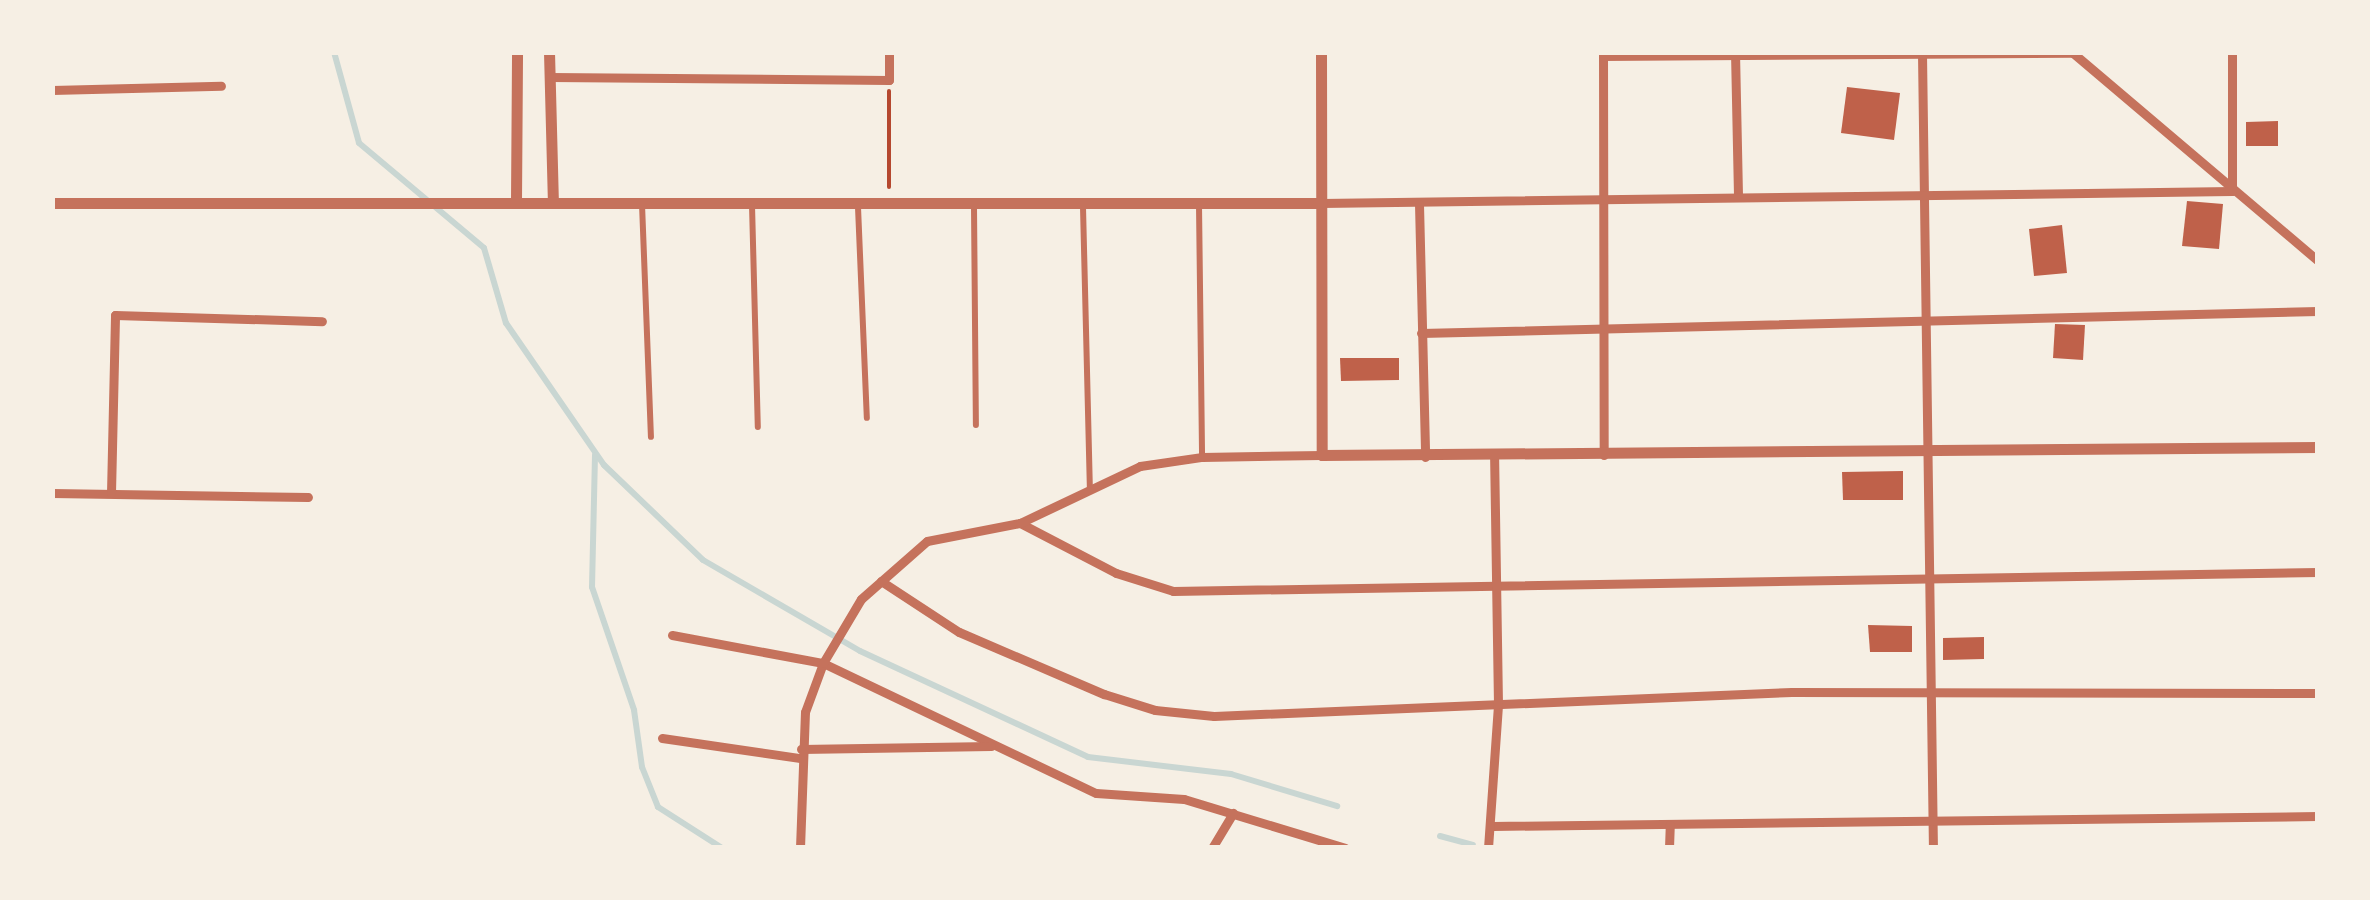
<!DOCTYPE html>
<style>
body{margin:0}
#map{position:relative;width:2370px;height:900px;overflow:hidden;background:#f6efe4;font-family:Merriweather,serif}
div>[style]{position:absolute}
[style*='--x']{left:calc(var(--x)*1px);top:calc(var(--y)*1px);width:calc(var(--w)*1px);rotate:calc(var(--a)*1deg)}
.stream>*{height:6px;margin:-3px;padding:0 3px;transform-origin:3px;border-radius:3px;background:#c9d6d2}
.building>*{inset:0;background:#bf614a}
.path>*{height:4px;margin:-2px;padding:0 2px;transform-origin:2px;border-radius:2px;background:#b5482f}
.pedestrian>*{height:6px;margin:-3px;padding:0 3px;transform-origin:3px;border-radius:3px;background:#c5725c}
.minor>*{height:9px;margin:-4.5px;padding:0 4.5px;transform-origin:4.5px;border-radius:4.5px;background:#c5725c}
.tertiary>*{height:11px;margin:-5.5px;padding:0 5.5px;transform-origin:5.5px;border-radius:5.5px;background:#c5725c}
span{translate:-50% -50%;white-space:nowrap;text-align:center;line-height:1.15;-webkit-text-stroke:9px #f6efe4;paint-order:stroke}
.frame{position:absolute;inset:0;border:55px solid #f6efe4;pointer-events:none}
</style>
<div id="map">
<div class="stream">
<i style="--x:334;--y:52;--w:94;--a:74.6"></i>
<i style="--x:359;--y:143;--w:163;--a:40"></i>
<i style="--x:484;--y:248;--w:78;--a:73.7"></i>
<i style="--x:506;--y:323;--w:173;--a:55.4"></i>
<i style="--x:604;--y:465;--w:137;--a:43.8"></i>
<i style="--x:703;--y:560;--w:181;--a:30.1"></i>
<i style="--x:860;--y:651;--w:251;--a:24.9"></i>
<i style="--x:1088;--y:757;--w:144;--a:6.8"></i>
<i style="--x:1231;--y:774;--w:111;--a:16.8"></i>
<i style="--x:595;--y:455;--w:132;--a:91.3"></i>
<i style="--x:592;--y:587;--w:130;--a:71.1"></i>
<i style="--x:634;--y:710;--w:58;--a:82"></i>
<i style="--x:642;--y:767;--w:43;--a:68.2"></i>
<i style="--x:658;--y:807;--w:76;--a:32.6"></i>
<i style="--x:1440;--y:836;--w:34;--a:15"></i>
</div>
<div class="building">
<i style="clip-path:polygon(1847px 87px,1900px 93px,1894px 140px,1841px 133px)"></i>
<i style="clip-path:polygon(2278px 121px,2278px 146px,2246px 146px,2246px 122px)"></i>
<i style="clip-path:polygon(2187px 201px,2223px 204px,2219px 249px,2182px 246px)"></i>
<i style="clip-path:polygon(2062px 225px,2067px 273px,2034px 276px,2029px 229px)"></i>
<i style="clip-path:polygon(2055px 324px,2085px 325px,2083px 360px,2053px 358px)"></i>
<i style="clip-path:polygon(1340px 358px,1399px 358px,1399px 380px,1341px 381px)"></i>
<i style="clip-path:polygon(1903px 471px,1903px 500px,1843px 500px,1842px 472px)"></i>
<i style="clip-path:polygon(1868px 625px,1912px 626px,1912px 652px,1870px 652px)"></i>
<i style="clip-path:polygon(1984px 637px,1984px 659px,1943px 660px,1943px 638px)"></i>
</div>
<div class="path">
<i style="--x:889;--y:187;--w:96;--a:-90"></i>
</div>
<div class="pedestrian">
<i style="--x:642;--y:204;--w:233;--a:87.8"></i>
<i style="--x:752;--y:205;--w:222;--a:88.5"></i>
<i style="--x:1199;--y:205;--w:252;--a:89.3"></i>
<i style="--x:858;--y:207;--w:211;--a:87.6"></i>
<i style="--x:974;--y:207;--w:218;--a:89.5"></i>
<i style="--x:1083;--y:207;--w:283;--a:88.6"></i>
</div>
<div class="minor">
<i style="--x:1603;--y:52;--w:403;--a:89.9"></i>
<i style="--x:1735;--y:52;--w:145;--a:88.8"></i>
<i style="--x:2073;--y:53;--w:321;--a:40.3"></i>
<i style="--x:1922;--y:54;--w:794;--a:89.21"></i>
<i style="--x:1603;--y:56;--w:470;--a:-0.4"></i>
<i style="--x:550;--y:77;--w:339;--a:0.5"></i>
<i style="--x:889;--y:80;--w:28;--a:-90"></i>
<i style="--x:52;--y:90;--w:169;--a:-1.4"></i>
<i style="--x:1321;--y:203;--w:911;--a:-0.75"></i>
<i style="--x:2232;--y:191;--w:139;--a:-90"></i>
<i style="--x:1419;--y:204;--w:253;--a:88.6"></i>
<i style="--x:1421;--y:333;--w:897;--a:-1.4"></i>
<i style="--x:52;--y:493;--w:256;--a:0.9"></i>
<i style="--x:111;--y:493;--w:178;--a:-88.7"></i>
<i style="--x:115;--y:315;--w:207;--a:1.7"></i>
<i style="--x:1020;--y:523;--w:108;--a:27.5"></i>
<i style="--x:1116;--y:573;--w:60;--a:17.5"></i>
<i style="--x:1173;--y:591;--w:1145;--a:-0.95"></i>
<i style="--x:881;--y:581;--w:93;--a:33.2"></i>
<i style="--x:959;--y:632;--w:158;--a:23.2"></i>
<i style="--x:1104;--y:694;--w:53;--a:17.4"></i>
<i style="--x:1155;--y:710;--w:59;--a:5.8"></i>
<i style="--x:1214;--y:716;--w:578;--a:-2.38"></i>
<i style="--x:1792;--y:692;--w:526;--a:0.11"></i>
<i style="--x:672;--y:635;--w:154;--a:10.5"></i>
<i style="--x:823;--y:663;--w:302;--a:25.5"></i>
<i style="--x:1096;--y:793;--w:88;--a:3.9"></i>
<i style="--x:1184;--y:799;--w:168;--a:16.9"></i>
<i style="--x:662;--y:738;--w:138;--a:8.3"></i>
<i style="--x:801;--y:749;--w:190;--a:-0.9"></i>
<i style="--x:1493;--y:826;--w:825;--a:-0.69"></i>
<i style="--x:800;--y:848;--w:136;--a:-87.9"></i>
<i style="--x:805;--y:712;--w:52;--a:-69.8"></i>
<i style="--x:823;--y:663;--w:74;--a:-59.3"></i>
<i style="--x:861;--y:599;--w:88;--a:-41.3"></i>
<i style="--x:927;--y:541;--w:95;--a:-11"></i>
<i style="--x:1020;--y:523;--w:133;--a:-25.4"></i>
<i style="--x:1140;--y:466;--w:63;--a:-8.3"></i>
<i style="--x:1202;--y:457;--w:120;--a:-1"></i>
<i style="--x:1212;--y:848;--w:41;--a:-59"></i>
<i style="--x:1488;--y:848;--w:144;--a:-86"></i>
<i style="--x:1498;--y:704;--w:246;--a:-90.9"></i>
<i style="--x:1669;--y:848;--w:23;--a:-88"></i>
</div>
<div class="tertiary">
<i style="--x:549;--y:52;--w:149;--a:88.5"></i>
<i style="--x:1321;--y:52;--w:403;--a:89.9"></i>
<i style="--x:1322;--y:455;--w:996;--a:-0.46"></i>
<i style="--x:516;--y:201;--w:149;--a:-89.6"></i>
<i style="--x:52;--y:203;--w:1269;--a:0"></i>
</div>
<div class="frame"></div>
</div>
